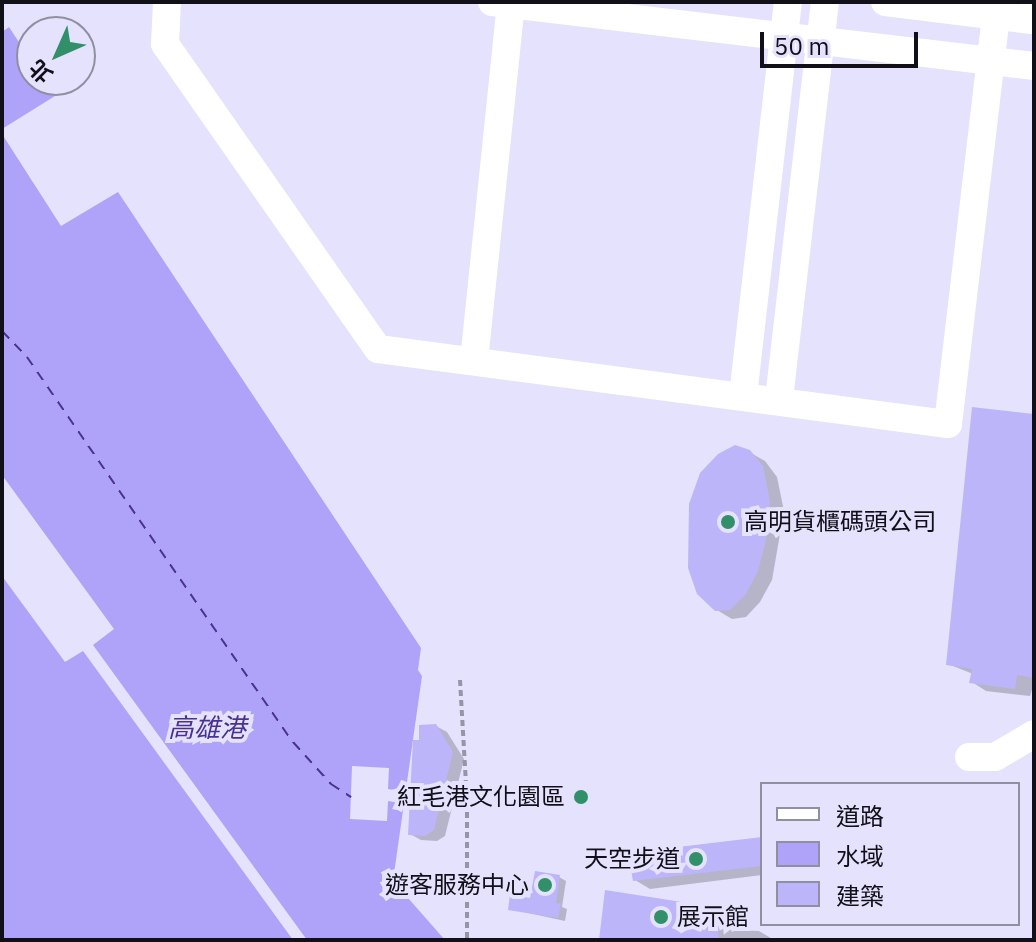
<!DOCTYPE html>
<meta charset="utf-8">
<style>
body{margin:0}
#map{position:relative;width:1036px;height:942px;overflow:hidden;background:#e4e2fc;font-family:"IBM Plex Sans","Noto Sans TC",sans-serif}
div>[style]{position:absolute}
[style*='--x']{left:calc(var(--x)*1px);top:calc(var(--y)*1px);width:calc(var(--w)*1px);rotate:calc(var(--a)*1deg)}
.water>*{inset:0;background:#aea3f8}
.pier>*{inset:0;background:#e4e2fc}
.shadow>*{inset:0;background:#0003}
.ferry>*{height:2px;margin-top:-1px;transform-origin:0;background:repeating-linear-gradient(90deg,#493191 0 10px,transparent 0 18px)}
.building>*{inset:0;background:#bcb5f9}
.path>*{height:4px;margin-top:-2px;transform-origin:0;background:repeating-linear-gradient(90deg,#9695a8 0 6px,transparent 0 10px)}
.minor>*{height:28px;margin:-14px;padding:0 14px;transform-origin:14px;border-radius:14px;background:#fff}
.dots>*{width:22px;height:22px;translate:-50% -50%;box-sizing:border-box;border:4px solid #e4e2fc;border-radius:50%}
span{translate:-50% -50%;white-space:nowrap;text-align:center;line-height:1.15;-webkit-text-stroke:8px #e4e2fc;paint-order:stroke}
.poi-label{font-size:24px;color:#111018}
.left{translate:0 -50%;text-align:left}
.right{translate:-100% -50%;text-align:right}
.water-label{font-size:26px;color:#493191;font-style:italic}
.frame{position:absolute;inset:0;border:4px solid #111018;pointer-events:none}
.legend{position:absolute;left:760px;top:782px;width:260px;height:144px;box-sizing:border-box;background:#e4e2fc;border:2px solid #908ea1;margin:0;padding:10px 14px;list-style:none;font-size:24px;color:#111018}
.legend li{display:flex;align-items:center;gap:16px;height:40px}
.legend b{width:40px;border:2px solid #908ea1}
.north{position:absolute;left:16px;top:16px;width:80px;height:80px;box-sizing:border-box;background:#e4e2fc;border:2px solid #908ea1;border-radius:50%;rotate:225deg;font-size:22px;font-weight:700;line-height:32px;text-align:center;color:#111018}
.north::after{content:'';display:block;margin:auto;width:28px;height:36px;background:#319069;clip-path:polygon(50% 0,100% 100%,50% 72%,0 100%)}
.scale{position:absolute;left:760px;top:32px;width:158px;height:36px;box-sizing:border-box;border:4px solid #111018;border-top:0;padding-left:10px;font-size:24px;line-height:28px;white-space:nowrap;color:#111018;-webkit-text-stroke:6px #e4e2fc;paint-order:stroke}
</style>
<div id="map">
<div class="water">
<i style="clip-path:polygon(9px 27px,32px 62px,32px 80px,44px 80px,55px 96px,2px 129px,2px 32px)"></i>
<i style="clip-path:polygon(2px 134px,61px 226px,118px 192px,421px 648px,418px 670px,422px 676px,393px 881px,445px 940px,2px 940px)"></i>
</div>
<div class="pier">
<i style="clip-path:polygon(2px 475px,114px 629px,93px 645px,307px 940px,293px 940px,83px 651px,65px 662px,2px 576px)"></i>
<i style="clip-path:polygon(352px 766px,389px 768px,388px 789px,400px 791px,400px 803px,388px 801px,387px 821px,350px 819px)"></i>
</div>
<div class="shadow">
<i style="clip-path:polygon(1034px 416px,1034px 683px,1030px 696px,986px 691px,972px 682px,973px 674px,948px 664px)"></i>
<i style="clip-path:polygon(749px 452px,765px 461px,777px 477px,784px 511px,772px 580px,760px 602px,746px 617px,732px 619px,717px 610px)"></i>
<i style="clip-path:polygon(436px 726px,447px 732px,464px 759px,445px 836px,437px 841px,421px 840px,410px 834px,421px 741px)"></i>
<i style="clip-path:polygon(762px 839px,762px 875px,650px 889px,635px 880px)"></i>
<i style="clip-path:polygon(559px 877px,566px 881px,562px 907px,567px 909px,565px 921px,510px 909px,532px 900px)"></i>
<i style="clip-path:polygon(719px 910px,734px 919px,733px 930px,759px 931px,774px 940px,601px 940px)"></i>
</div>
<div class="ferry">
<i style="--x:2;--y:331;--w:36;--a:46"></i>
<i style="--x:27;--y:357;--w:468;--a:55.4"></i>
<i style="--x:293;--y:742;--w:57;--a:47.9"></i>
<i style="--x:331;--y:784;--w:24;--a:33"></i>
</div>
<div class="building">
<i style="clip-path:polygon(972px 407px,1034px 414px,1034px 678px,1017px 675px,1015px 689px,969px 683px,972px 669px,946px 665px)"></i>
<i style="clip-path:polygon(735px 445px,750px 450px,763px 466px,770px 501px,766px 540px,758px 571px,746px 594px,730px 610px,715px 611px,697px 594px,688px 568px,689px 504px,700px 473px,718px 454px)"></i>
<i style="clip-path:polygon(436px 724px,453px 752px,434px 830px,425px 836px,408px 835px,413px 740px,419px 740px,419px 725px)"></i>
<i style="clip-path:polygon(762px 837px,762px 866px,633px 881px,628px 853px)"></i>
<i style="clip-path:polygon(535px 871px,560px 875px,556px 903px,561px 904px,558px 918px,508px 910px,510px 894px,530px 898px)"></i>
<i style="clip-path:polygon(605px 890px,720px 908px,718px 940px,599px 940px)"></i>
</div>
<div class="path">
<i style="--x:460;--y:680;--w:122;--a:86.7"></i>
<i style="--x:467;--y:802;--w:138;--a:90"></i>
</div>
<div class="minor">
<i style="--x:167;--y:2;--w:42;--a:92.7"></i>
<i style="--x:165;--y:44;--w:372;--a:55.1"></i>
<i style="--x:378;--y:349;--w:575;--a:7.5"></i>
<i style="--x:948;--y:424;--w:412;--a:-83.3"></i>
<i style="--x:492;--y:2;--w:546;--a:6.73"></i>
<i style="--x:885;--y:2;--w:148;--a:7"></i>
<i style="--x:1032;--y:20;--w:18;--a:-84"></i>
<i style="--x:474;--y:361;--w:361;--a:-84.1"></i>
<i style="--x:743;--y:396;--w:397;--a:-83.5"></i>
<i style="--x:779;--y:399;--w:400;--a:-83.4"></i>
<i style="--x:969;--y:757;--w:26;--a:0"></i>
<i style="--x:995;--y:757;--w:45;--a:-30.5"></i>
</div>
<div class="dots">
<i style="left:728px;top:522px;background:#319069"></i>
<i style="left:581px;top:797px;background:#319069"></i>
<i style="left:696px;top:859px;background:#319069"></i>
<i style="left:545px;top:885px;background:#319069"></i>
<i style="left:661px;top:917px;background:#319069"></i>
</div>
<div class="poi-label">
<span class="left" style="left:744px;top:522px">高明貨櫃碼頭公司</span>
<span class="right" style="left:565px;top:797px">紅毛港文化園區</span>
<span class="right" style="left:680px;top:859px">天空步道</span>
<span class="right" style="left:529px;top:885px">遊客服務中心</span>
<span class="left" style="left:677px;top:917px">展示館</span>
</div>
<div class="water-label">
<span style="left:207px;top:728px">高雄港</span>
</div>
<div class="frame"></div>
<ul class="legend">
<li><b style="height:10px;background:#fff"></b>道路</li>
<li><b style="height:22px;background:#aea3f8"></b>水域</li>
<li><b style="height:22px;background:#bcb5f9"></b>建築</li>
</ul>
<div class="north">北</div>
<div class="scale">50 m</div>
</div>
